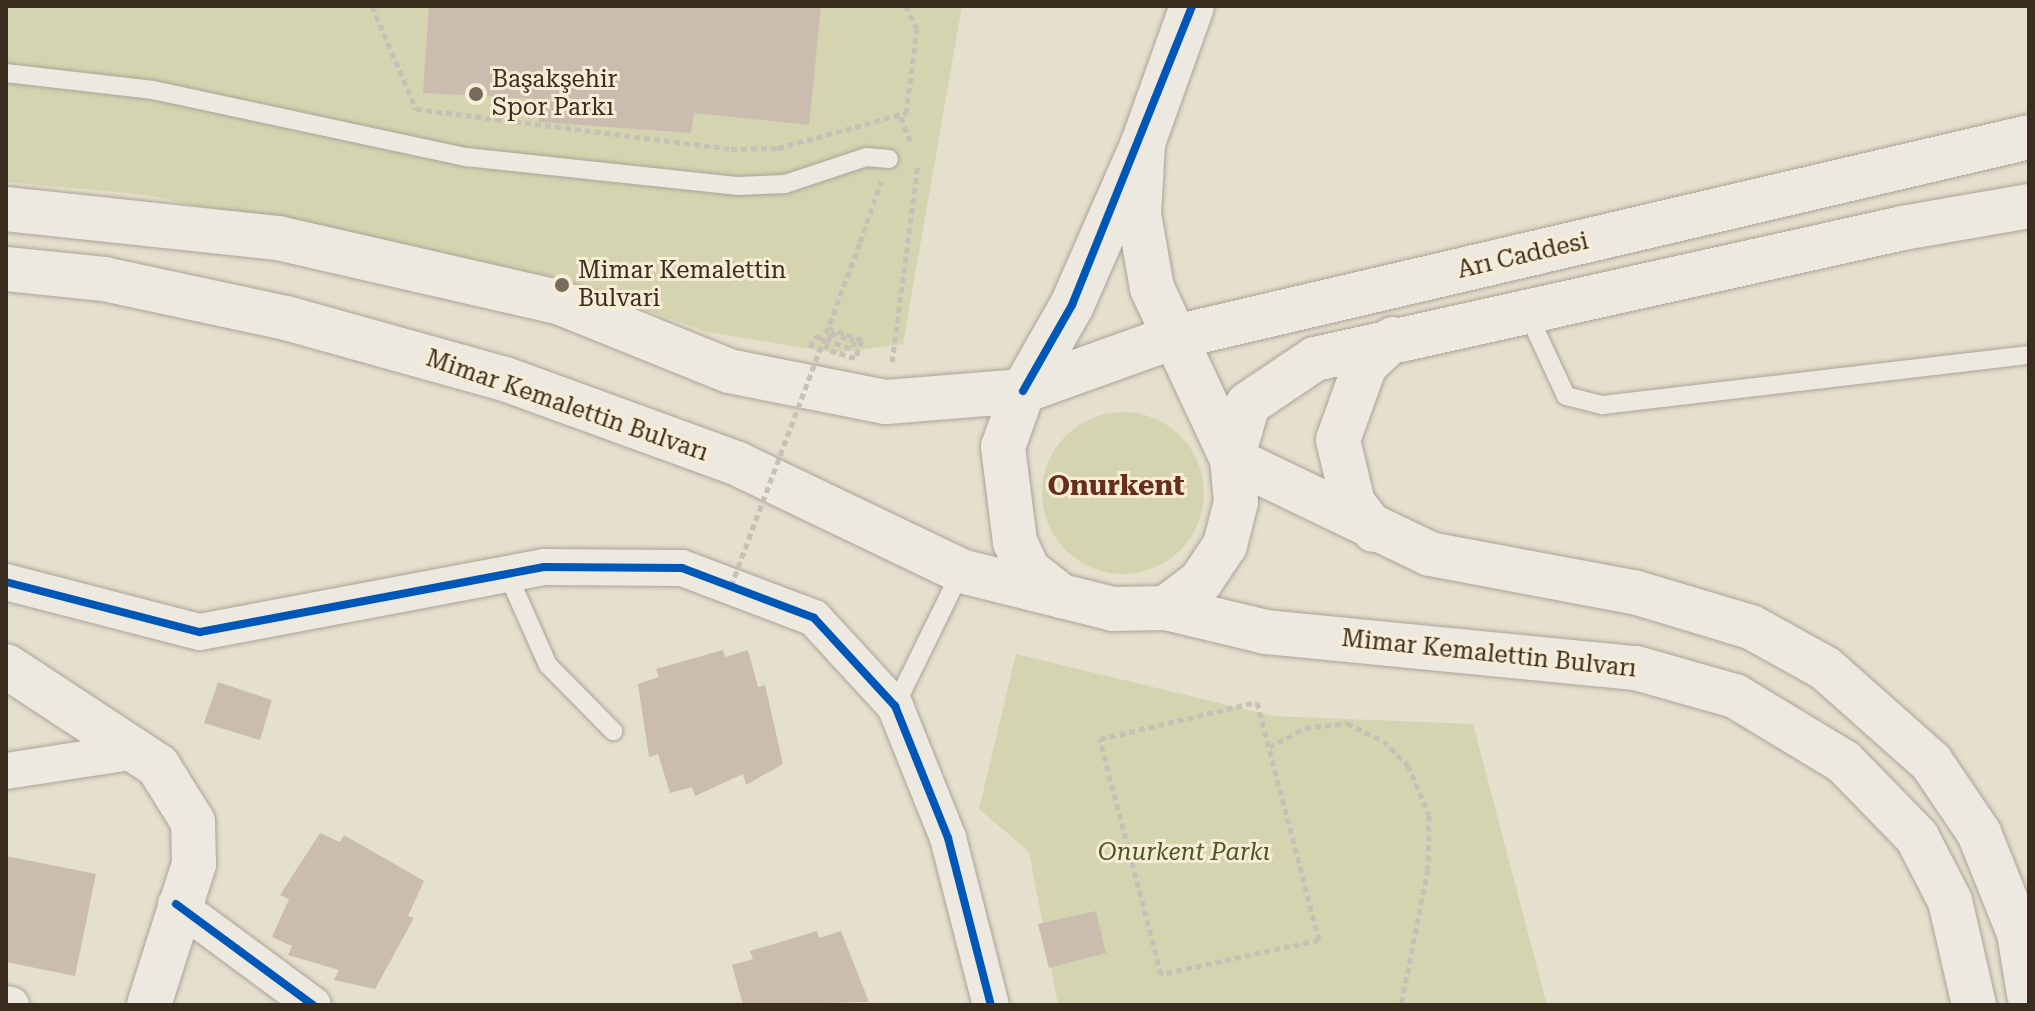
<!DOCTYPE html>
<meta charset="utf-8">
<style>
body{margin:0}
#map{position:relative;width:2035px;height:1011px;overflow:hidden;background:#e5dfce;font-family:"Roboto Serif",serif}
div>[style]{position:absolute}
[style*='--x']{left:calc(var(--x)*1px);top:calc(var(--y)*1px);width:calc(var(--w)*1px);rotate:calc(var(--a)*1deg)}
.green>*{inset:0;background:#d4d5b0}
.round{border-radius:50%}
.building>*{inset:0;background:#cabdaf}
.path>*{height:5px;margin-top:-2.5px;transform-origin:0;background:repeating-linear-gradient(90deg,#c6c0b7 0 6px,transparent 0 10px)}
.roads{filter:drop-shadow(0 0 2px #aaa497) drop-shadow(0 0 2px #aaa497)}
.lane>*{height:18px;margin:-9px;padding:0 9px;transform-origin:9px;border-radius:9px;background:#ede9e0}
.street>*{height:36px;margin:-18px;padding:0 18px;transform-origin:18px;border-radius:18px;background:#ede9e0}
.secondary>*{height:44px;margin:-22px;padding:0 22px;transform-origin:22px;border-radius:22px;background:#ede9e0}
.path-bridge>*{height:5px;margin-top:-2.5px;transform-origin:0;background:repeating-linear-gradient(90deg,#c6c0b7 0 6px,transparent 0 10px)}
.cycleway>*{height:8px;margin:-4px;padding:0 4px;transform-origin:4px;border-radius:4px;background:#0057b8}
.dots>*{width:22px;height:22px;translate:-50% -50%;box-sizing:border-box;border:4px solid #f6edd4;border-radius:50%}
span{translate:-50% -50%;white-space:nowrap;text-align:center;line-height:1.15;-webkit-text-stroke:6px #f6edd4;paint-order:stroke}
.poi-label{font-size:24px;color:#3a2c1e}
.left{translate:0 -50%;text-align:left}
.street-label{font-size:24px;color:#3a2c1e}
.park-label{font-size:24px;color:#4a5725;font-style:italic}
.quarter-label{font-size:28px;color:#672d1d;font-weight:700}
.frame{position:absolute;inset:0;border:8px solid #3a2c1e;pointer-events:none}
</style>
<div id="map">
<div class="green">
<i style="clip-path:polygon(6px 6px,962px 6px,903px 344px,835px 353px,707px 332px,614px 299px,147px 195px,6px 182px)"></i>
<i class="round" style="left:1042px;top:412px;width:162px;height:162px"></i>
<i style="clip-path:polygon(1016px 654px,1273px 716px,1473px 724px,1547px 1005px,1058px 1005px,1029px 852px,979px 809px)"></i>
</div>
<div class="building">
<i style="clip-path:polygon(429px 6px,821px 6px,809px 125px,694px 113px,691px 133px,539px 122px,539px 99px,423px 93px)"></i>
<i style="clip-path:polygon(723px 650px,725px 657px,748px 650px,758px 687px,765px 685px,783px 764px,746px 785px,743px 774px,695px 796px,692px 787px,670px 793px,658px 754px,649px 757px,638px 684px,659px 677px,656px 669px)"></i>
<i style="clip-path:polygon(218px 682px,272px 700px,260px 740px,204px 723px)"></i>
<i style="clip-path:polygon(320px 833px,340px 842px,344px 835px,424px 881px,408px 916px,414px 918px,375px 989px,334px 980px,339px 970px,288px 955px,292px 946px,272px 937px,289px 899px,280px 895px)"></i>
<i style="clip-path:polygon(6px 856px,96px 874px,75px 976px,6px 962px)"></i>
<i style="clip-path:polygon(1096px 911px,1106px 953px,1049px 968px,1038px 924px)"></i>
<i style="clip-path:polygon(817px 931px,819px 938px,841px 931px,869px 1002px,743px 1005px,732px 965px,753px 959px,750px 951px)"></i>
</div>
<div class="path">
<i style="--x:372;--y:6;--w:112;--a:66.9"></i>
<i style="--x:416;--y:109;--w:318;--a:7.2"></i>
<i style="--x:731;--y:149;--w:47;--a:-1.2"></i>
<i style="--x:778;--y:148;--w:133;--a:-15.3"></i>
<i style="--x:906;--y:113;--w:85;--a:-82.5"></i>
<i style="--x:917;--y:29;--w:25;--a:-116"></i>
<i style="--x:901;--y:117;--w:26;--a:69"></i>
<i style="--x:860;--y:242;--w:64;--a:-70.7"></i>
<i style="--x:810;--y:347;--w:13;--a:-61"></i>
<i style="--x:816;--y:336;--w:38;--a:20"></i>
<i style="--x:892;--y:362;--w:199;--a:-82.5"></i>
<i style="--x:1257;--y:702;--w:246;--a:75.4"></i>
<i style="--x:1319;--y:940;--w:162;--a:167.9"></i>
<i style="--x:1161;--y:974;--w:243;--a:-104.6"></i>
<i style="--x:1100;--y:739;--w:161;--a:-13.3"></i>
<i style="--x:1269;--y:747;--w:41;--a:-27.8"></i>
<i style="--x:1305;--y:728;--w:42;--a:-6.8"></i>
<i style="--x:1347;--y:723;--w:40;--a:26.6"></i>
<i style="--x:1383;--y:741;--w:35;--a:44"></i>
<i style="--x:1408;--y:765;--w:54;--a:67.2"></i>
<i style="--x:1429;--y:815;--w:54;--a:91.1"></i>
<i style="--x:1428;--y:869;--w:139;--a:101.2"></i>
</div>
<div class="roads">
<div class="lane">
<i style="--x:6;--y:73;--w:148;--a:6.6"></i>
<i style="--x:153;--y:90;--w:320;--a:12.1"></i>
<i style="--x:466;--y:157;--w:274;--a:6.1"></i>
<i style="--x:738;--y:186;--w:47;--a:-2.4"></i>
<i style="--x:785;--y:184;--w:85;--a:-18.4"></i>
<i style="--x:866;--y:157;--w:23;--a:5"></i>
<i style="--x:1528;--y:314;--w:90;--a:65.1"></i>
<i style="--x:1566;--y:396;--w:38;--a:14"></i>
<i style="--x:1603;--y:405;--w:429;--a:-6.7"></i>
<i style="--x:507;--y:573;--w:101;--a:66"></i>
<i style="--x:548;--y:665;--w:93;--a:45.4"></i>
<i style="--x:895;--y:706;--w:150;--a:-63.9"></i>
</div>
<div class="street">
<i style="--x:6;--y:582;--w:200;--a:14.5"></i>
<i style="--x:200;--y:632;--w:350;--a:-10.7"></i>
<i style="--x:544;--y:567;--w:138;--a:0.4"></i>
<i style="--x:682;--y:568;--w:141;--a:20.7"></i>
<i style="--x:814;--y:618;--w:120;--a:47.4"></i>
<i style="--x:895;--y:706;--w:142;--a:68.1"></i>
<i style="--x:948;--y:838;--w:172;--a:75.6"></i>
<i style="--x:6;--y:771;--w:125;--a:-8.7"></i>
<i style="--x:176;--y:904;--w:170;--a:36.4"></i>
<i style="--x:6;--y:1004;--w:5;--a:11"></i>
</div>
<div class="secondary">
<i style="--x:6;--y:209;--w:274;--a:6.1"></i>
<i style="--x:278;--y:238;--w:290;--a:12.9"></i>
<i style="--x:561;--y:303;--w:181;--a:22"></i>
<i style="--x:729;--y:371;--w:160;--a:11.2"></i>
<i style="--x:886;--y:402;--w:137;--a:-4.6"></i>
<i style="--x:1023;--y:391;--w:157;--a:-19.7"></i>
<i style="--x:1171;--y:338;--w:881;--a:-13.18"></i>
<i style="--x:6;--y:269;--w:99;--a:5.8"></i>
<i style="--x:104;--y:279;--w:186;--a:12.1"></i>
<i style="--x:286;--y:318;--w:227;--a:15.6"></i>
<i style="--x:505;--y:379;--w:248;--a:20"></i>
<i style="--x:738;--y:464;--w:247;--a:25.6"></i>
<i style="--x:961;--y:571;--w:157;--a:14"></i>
<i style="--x:1113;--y:609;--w:53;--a:-1.1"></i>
<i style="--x:1166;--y:608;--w:44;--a:-37.6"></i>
<i style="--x:1201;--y:581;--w:43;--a:-56.3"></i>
<i style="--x:1225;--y:545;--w:44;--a:-75.7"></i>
<i style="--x:1236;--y:502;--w:43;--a:-95.3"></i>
<i style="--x:1232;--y:459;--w:189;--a:-115.1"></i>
<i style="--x:1152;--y:288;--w:75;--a:-100"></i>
<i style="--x:1139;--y:214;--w:71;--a:-86.8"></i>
<i style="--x:1232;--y:459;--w:220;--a:25.6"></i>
<i style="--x:1430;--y:554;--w:208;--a:10.6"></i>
<i style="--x:1634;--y:592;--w:122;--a:16.7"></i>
<i style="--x:1751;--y:627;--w:85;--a:29"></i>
<i style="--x:1825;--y:668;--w:142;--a:41.6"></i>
<i style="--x:1931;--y:762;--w:86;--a:55.9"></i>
<i style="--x:1979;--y:833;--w:108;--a:68.2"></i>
<i style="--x:2019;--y:933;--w:62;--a:80.7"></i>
<i style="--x:1232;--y:459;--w:57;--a:-73.8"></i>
<i style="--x:1248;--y:404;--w:81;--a:-33.9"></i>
<i style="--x:1315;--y:359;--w:602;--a:-12.56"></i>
<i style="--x:1903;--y:228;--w:128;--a:-9.9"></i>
<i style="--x:1374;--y:530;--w:34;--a:-128"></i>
<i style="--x:1353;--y:503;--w:65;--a:-103.4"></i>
<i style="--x:1338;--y:440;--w:80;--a:-70.2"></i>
<i style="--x:1365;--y:365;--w:38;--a:-43"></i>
<i style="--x:1061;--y:596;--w:42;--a:-141.8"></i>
<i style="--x:1028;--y:570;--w:31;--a:-115"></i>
<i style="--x:1015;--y:542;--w:96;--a:-97.2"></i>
<i style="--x:1003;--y:447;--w:59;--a:-70.3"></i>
<i style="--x:1023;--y:391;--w:99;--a:-60.3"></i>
<i style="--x:1072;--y:305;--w:177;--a:-66.3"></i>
<i style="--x:1143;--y:143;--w:145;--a:-70.3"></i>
<i style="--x:1166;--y:608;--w:103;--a:13.5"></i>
<i style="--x:1266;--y:632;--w:372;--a:5.6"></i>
<i style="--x:1636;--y:668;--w:103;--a:15.8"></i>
<i style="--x:1735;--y:696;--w:127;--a:31.2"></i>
<i style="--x:1844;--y:762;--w:105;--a:45.8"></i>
<i style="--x:1917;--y:837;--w:72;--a:62.7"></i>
<i style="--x:1950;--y:901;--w:107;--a:77"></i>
<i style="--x:6;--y:666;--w:182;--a:33.3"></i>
<i style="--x:158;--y:766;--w:66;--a:58"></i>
<i style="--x:193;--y:822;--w:42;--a:88.6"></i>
<i style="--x:194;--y:864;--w:148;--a:107.7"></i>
</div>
</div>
<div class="path-bridge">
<i style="--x:828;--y:328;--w:36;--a:19"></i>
<i style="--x:862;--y:340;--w:19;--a:111"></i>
<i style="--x:855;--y:358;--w:30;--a:-163"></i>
<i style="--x:826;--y:349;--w:17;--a:-73"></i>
<i style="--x:831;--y:333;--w:25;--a:18"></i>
<i style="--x:855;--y:341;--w:9;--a:111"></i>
<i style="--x:731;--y:586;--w:367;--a:-69.4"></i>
</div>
<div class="cycleway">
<i style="--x:1023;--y:391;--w:99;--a:-60.3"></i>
<i style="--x:1072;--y:305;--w:322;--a:-68.1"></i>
<i style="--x:6;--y:582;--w:200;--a:14.5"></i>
<i style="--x:200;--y:632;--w:350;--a:-10.7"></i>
<i style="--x:544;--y:567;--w:138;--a:0.4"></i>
<i style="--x:682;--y:568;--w:141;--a:20.7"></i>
<i style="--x:814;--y:618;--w:120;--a:47.4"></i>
<i style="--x:895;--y:706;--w:142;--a:68.1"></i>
<i style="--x:948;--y:838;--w:172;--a:75.6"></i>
<i style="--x:176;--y:904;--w:170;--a:36.4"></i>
</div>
<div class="dots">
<i style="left:476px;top:94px;background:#766b5c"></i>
<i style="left:562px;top:285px;background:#766b5c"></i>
</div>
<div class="poi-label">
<span class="left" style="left:492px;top:94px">Başakşehir<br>Spor Parkı</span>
<span class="left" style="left:578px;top:285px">Mimar Kemalettin<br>Bulvari</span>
</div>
<div class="street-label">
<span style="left:1523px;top:256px;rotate:-13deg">Arı Caddesi</span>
<span style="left:567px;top:406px;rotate:19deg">Mimar Kemalettin Bulvarı</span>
<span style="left:1489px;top:654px;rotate:6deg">Mimar Kemalettin Bulvarı</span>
</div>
<div class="park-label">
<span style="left:1184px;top:853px">Onurkent Parkı</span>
</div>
<div class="quarter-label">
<span style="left:1116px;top:486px">Onurkent</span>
</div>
<div class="frame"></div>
</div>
